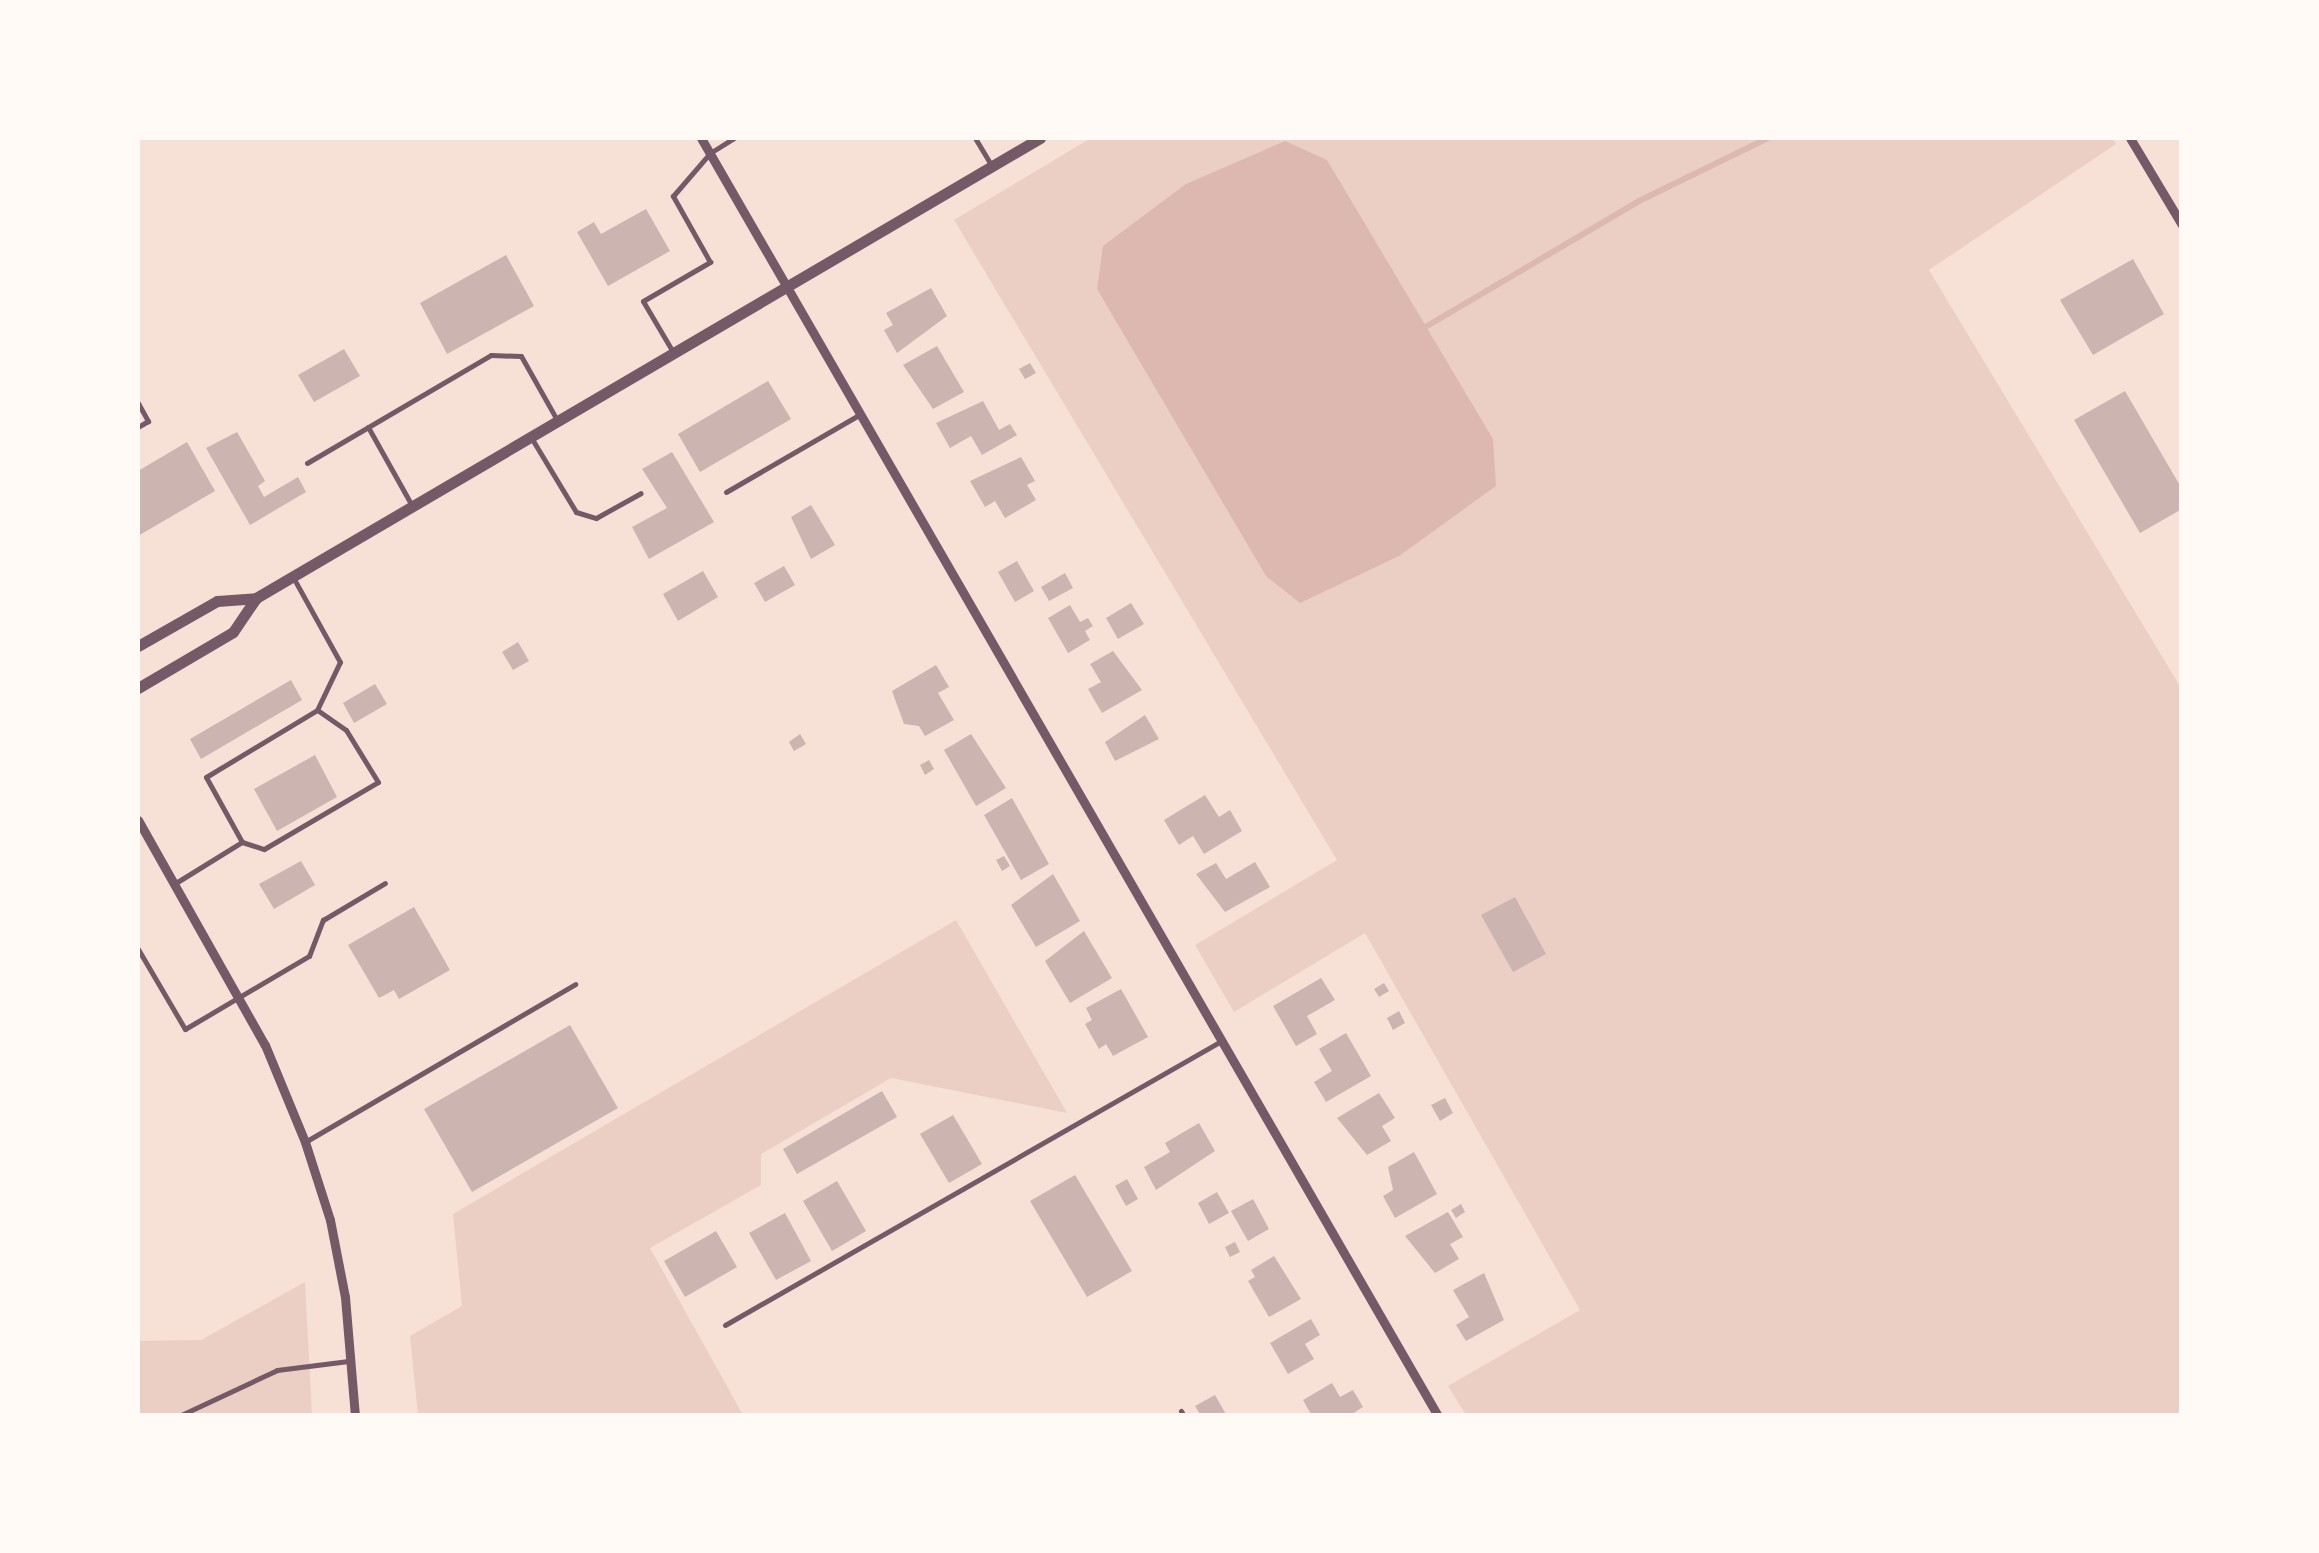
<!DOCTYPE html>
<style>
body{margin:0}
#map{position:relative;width:2319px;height:1553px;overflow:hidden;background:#f7e1d7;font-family:"IBM Plex Sans",sans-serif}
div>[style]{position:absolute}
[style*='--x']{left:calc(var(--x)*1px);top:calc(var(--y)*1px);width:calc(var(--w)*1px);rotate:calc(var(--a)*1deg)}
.green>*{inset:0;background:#ebcfc5}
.water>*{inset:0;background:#dcb8b0}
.stream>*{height:6px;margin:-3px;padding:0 3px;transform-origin:3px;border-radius:3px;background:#dcb8b0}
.building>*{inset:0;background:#ccb4b1}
.service>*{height:5px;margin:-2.5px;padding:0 2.5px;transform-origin:2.5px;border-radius:2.5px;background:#755966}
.minor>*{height:9px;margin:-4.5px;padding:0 4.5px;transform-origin:4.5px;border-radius:4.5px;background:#755966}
.tertiary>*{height:11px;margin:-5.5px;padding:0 5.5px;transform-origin:5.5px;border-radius:5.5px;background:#755966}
span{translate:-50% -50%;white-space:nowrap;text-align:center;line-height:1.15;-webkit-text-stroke:8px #fffaf5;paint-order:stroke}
.frame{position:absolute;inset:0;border:140px solid #fffaf5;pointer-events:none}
</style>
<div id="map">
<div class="green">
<i style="clip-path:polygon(1091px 138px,2112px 138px,2116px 144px,1929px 270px,2181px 688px,2181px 1415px,1466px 1415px,1448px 1386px,1580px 1310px,1365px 933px,1234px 1012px,1195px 945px,1337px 860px,954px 220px)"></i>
<i style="clip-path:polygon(956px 920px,1067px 1113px,891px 1078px,761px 1154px,761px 1185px,650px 1248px,743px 1415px,418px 1415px,410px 1336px,462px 1306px,453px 1214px)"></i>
<i style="clip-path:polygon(305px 1282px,312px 1415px,138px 1415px,138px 1341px,201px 1340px)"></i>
</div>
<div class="water">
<i style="clip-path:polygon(1285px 141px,1327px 160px,1493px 439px,1496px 486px,1399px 556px,1300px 603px,1266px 576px,1097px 289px,1103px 246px,1186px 184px)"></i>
</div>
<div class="stream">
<i style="--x:1427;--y:326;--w:246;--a:-30.5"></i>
<i style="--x:1639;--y:201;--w:144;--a:-26"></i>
</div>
<div class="building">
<i style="clip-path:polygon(646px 209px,670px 251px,608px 286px,577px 232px,594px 222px,601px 234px)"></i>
<i style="clip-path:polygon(506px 255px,534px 306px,447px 354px,420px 303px)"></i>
<i style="clip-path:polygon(2133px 259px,2164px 314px,2093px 355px,2060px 300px)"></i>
<i style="clip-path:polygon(931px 288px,947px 316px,897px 353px,884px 330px,893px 325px,886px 313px)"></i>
<i style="clip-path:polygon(937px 346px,964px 392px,933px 409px,903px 365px)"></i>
<i style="clip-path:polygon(344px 349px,360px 376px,314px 402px,298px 375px)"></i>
<i style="clip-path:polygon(1030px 363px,1036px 373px,1025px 379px,1019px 369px)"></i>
<i style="clip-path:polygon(768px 381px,791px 419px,700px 472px,678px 434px)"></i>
<i style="clip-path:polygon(2125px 391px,2182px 489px,2182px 509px,2140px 533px,2074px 420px)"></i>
<i style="clip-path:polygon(983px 401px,999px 430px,1010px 424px,1017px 435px,982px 455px,971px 436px,950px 448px,936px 423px)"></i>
<i style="clip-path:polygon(237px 432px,265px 481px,258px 486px,264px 497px,298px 477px,306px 492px,250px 525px,206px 448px)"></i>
<i style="clip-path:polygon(187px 442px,215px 491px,138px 536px,138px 471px)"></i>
<i style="clip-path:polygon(672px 452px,714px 522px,649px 559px,632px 527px,667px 508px,642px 469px)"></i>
<i style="clip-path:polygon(1021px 457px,1035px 481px,1027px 485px,1036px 500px,1005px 518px,995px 501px,985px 507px,970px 481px)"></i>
<i style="clip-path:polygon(811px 505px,835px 545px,811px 559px,791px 517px)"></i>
<i style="clip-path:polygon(1017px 561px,1034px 591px,1015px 602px,998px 572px)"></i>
<i style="clip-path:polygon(784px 566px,795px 585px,765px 602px,754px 583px)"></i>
<i style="clip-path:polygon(703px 571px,718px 597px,678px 621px,663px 594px)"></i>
<i style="clip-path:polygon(1065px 573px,1073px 588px,1049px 601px,1041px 587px)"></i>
<i style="clip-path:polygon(1131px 603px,1144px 624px,1118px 639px,1106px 618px)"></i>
<i style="clip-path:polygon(1070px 605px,1080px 622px,1088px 618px,1093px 626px,1085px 631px,1090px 640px,1068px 653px,1048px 618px)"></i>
<i style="clip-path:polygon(518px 642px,529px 661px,513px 670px,502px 652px)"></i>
<i style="clip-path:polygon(1113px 651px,1142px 690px,1102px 713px,1088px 689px,1101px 682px,1090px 664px)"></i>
<i style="clip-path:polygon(936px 665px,949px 687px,938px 693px,954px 720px,925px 736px,919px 726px,904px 724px,892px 691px)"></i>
<i style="clip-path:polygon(291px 680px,302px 700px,201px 759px,190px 739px)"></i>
<i style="clip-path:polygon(375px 684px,387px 704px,354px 723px,343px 703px)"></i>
<i style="clip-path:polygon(1145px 715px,1159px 739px,1115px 761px,1105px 742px)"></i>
<i style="clip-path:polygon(800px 734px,806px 744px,794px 751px,789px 742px)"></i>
<i style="clip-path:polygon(971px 734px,1006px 788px,976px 806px,944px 750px)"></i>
<i style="clip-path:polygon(315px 755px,337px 797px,277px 831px,254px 789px)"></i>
<i style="clip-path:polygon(929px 760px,934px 769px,925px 775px,920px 765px)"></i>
<i style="clip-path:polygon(1205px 795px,1219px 817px,1230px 810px,1242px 831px,1204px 854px,1193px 836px,1179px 845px,1164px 820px)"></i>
<i style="clip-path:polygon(1012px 798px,1049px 864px,1021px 880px,984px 815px)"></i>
<i style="clip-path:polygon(1004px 856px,1010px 866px,1002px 871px,996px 860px)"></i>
<i style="clip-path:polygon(301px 861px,315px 885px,274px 909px,259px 884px)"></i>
<i style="clip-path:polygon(1255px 862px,1270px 887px,1225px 912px,1196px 874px,1216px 863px,1226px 879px)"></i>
<i style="clip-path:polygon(1053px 874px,1080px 921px,1036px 947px,1011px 905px)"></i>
<i style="clip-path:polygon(1515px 897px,1546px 954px,1513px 972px,1481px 915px)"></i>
<i style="clip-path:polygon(414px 907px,450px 970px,399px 999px,394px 990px,379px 998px,348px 945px)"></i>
<i style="clip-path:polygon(1084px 931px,1112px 978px,1070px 1003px,1045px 961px)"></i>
<i style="clip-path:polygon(1321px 978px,1335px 1000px,1307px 1016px,1317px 1034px,1296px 1046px,1273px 1006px)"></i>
<i style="clip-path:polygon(1384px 983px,1389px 991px,1379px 997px,1374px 989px)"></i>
<i style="clip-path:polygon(1121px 989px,1148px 1037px,1113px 1056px,1106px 1044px,1099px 1049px,1085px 1024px,1092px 1020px,1086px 1008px)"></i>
<i style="clip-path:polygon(1399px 1011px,1405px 1023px,1393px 1030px,1387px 1018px)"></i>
<i style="clip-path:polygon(570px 1025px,618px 1108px,472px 1192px,424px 1109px)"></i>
<i style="clip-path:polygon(1346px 1033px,1371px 1076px,1326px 1102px,1314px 1082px,1332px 1071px,1319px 1049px)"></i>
<i style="clip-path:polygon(882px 1091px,897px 1117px,797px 1174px,783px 1149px)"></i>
<i style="clip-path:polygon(1379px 1093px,1395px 1118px,1382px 1126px,1391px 1141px,1367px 1155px,1337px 1118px)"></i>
<i style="clip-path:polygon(1445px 1098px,1453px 1113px,1440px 1121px,1431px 1105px)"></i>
<i style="clip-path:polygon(953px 1115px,982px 1164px,949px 1183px,920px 1134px)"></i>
<i style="clip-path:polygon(1199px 1123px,1215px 1151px,1156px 1190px,1144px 1167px,1170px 1152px,1165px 1143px)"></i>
<i style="clip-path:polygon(1414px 1152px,1437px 1194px,1395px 1218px,1383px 1196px,1393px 1190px,1388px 1167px)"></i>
<i style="clip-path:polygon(1075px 1175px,1132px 1271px,1087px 1297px,1030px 1201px)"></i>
<i style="clip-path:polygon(1127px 1179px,1138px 1199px,1126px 1206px,1115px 1186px)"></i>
<i style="clip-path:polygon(837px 1181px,866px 1231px,832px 1251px,803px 1201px)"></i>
<i style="clip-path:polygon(1217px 1192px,1229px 1213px,1209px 1224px,1198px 1203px)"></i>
<i style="clip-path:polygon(1253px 1199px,1269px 1229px,1248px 1241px,1231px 1211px)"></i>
<i style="clip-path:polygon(1461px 1204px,1465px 1212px,1456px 1218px,1451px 1210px)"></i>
<i style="clip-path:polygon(1448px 1212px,1463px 1237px,1450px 1244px,1459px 1259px,1435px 1273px,1405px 1236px)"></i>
<i style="clip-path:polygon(785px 1213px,811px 1261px,776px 1280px,749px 1233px)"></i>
<i style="clip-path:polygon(716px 1231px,737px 1267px,685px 1297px,664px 1261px)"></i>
<i style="clip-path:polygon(1235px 1242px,1240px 1252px,1230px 1257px,1225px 1247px)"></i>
<i style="clip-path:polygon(1274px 1256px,1301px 1299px,1269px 1317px,1248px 1281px,1255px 1277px,1251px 1270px)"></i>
<i style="clip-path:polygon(1484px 1273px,1504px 1320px,1466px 1341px,1456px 1325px,1469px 1317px,1453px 1290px)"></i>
<i style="clip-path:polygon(1311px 1319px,1320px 1335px,1305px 1344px,1314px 1359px,1288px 1374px,1270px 1343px)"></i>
<i style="clip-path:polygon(1332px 1383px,1340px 1397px,1353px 1390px,1363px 1407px,1349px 1416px,1312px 1416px,1303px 1400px)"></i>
<i style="clip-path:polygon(1215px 1395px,1227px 1416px,1201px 1416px,1195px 1406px)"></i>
</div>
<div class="service">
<i style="--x:975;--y:138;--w:31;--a:59"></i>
<i style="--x:673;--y:352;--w:59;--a:-120.5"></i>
<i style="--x:643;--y:301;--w:78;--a:-30.2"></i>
<i style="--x:710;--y:262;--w:76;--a:-119.3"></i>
<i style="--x:673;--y:196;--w:57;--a:-49.3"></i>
<i style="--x:710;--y:153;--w:28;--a:-32"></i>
<i style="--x:2182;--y:379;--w:21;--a:90"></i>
<i style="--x:138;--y:403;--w:21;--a:61"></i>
<i style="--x:148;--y:421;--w:12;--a:149"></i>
<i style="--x:368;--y:427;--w:88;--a:60.8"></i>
<i style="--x:532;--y:439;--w:85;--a:58.9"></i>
<i style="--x:576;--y:512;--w:21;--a:17"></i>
<i style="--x:596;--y:518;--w:51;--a:-29.1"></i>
<i style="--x:307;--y:463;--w:213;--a:-30.4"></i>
<i style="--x:491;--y:355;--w:30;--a:2"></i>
<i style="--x:521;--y:356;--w:71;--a:60.6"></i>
<i style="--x:726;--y:492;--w:154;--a:-30.1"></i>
<i style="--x:242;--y:842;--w:23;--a:18"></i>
<i style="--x:264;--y:849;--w:132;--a:-30.4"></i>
<i style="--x:378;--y:782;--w:61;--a:-121.6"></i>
<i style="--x:346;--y:730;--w:35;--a:-145"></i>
<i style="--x:174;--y:884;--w:80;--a:-31.7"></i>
<i style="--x:242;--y:842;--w:74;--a:-119"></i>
<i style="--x:206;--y:777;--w:130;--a:-31.1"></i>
<i style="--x:317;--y:710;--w:53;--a:-64.4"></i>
<i style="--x:340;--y:662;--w:95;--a:-119"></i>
<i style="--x:138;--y:949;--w:93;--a:59.6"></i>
<i style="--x:185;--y:1029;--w:144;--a:-30.5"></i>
<i style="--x:309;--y:956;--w:39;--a:-69"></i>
<i style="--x:323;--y:920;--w:72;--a:-30.8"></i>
<i style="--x:305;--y:1142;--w:313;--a:-30.3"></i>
<i style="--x:725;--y:1325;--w:572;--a:-29.79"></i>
<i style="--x:1181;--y:1411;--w:6;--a:59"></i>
<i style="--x:179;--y:1416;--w:108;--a:-25.1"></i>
<i style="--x:277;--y:1370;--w:72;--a:-7.2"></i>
</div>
<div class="minor">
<i style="--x:701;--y:138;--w:1475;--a:60.03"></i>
<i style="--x:2130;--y:138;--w:101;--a:59.1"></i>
<i style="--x:138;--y:820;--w:258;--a:60.6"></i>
<i style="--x:265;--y:1045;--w:105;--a:67.6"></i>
<i style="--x:305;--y:1142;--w:82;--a:72.2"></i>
<i style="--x:330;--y:1220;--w:78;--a:79"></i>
<i style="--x:345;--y:1297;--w:119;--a:85.2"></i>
</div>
<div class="tertiary">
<i style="--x:138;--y:646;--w:91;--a:-29.7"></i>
<i style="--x:217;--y:601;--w:39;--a:-4"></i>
<i style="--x:138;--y:688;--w:110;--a:-30.5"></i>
<i style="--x:233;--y:632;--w:41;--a:-55.9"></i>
<i style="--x:256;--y:598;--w:909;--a:-30.4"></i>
</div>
<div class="frame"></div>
</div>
